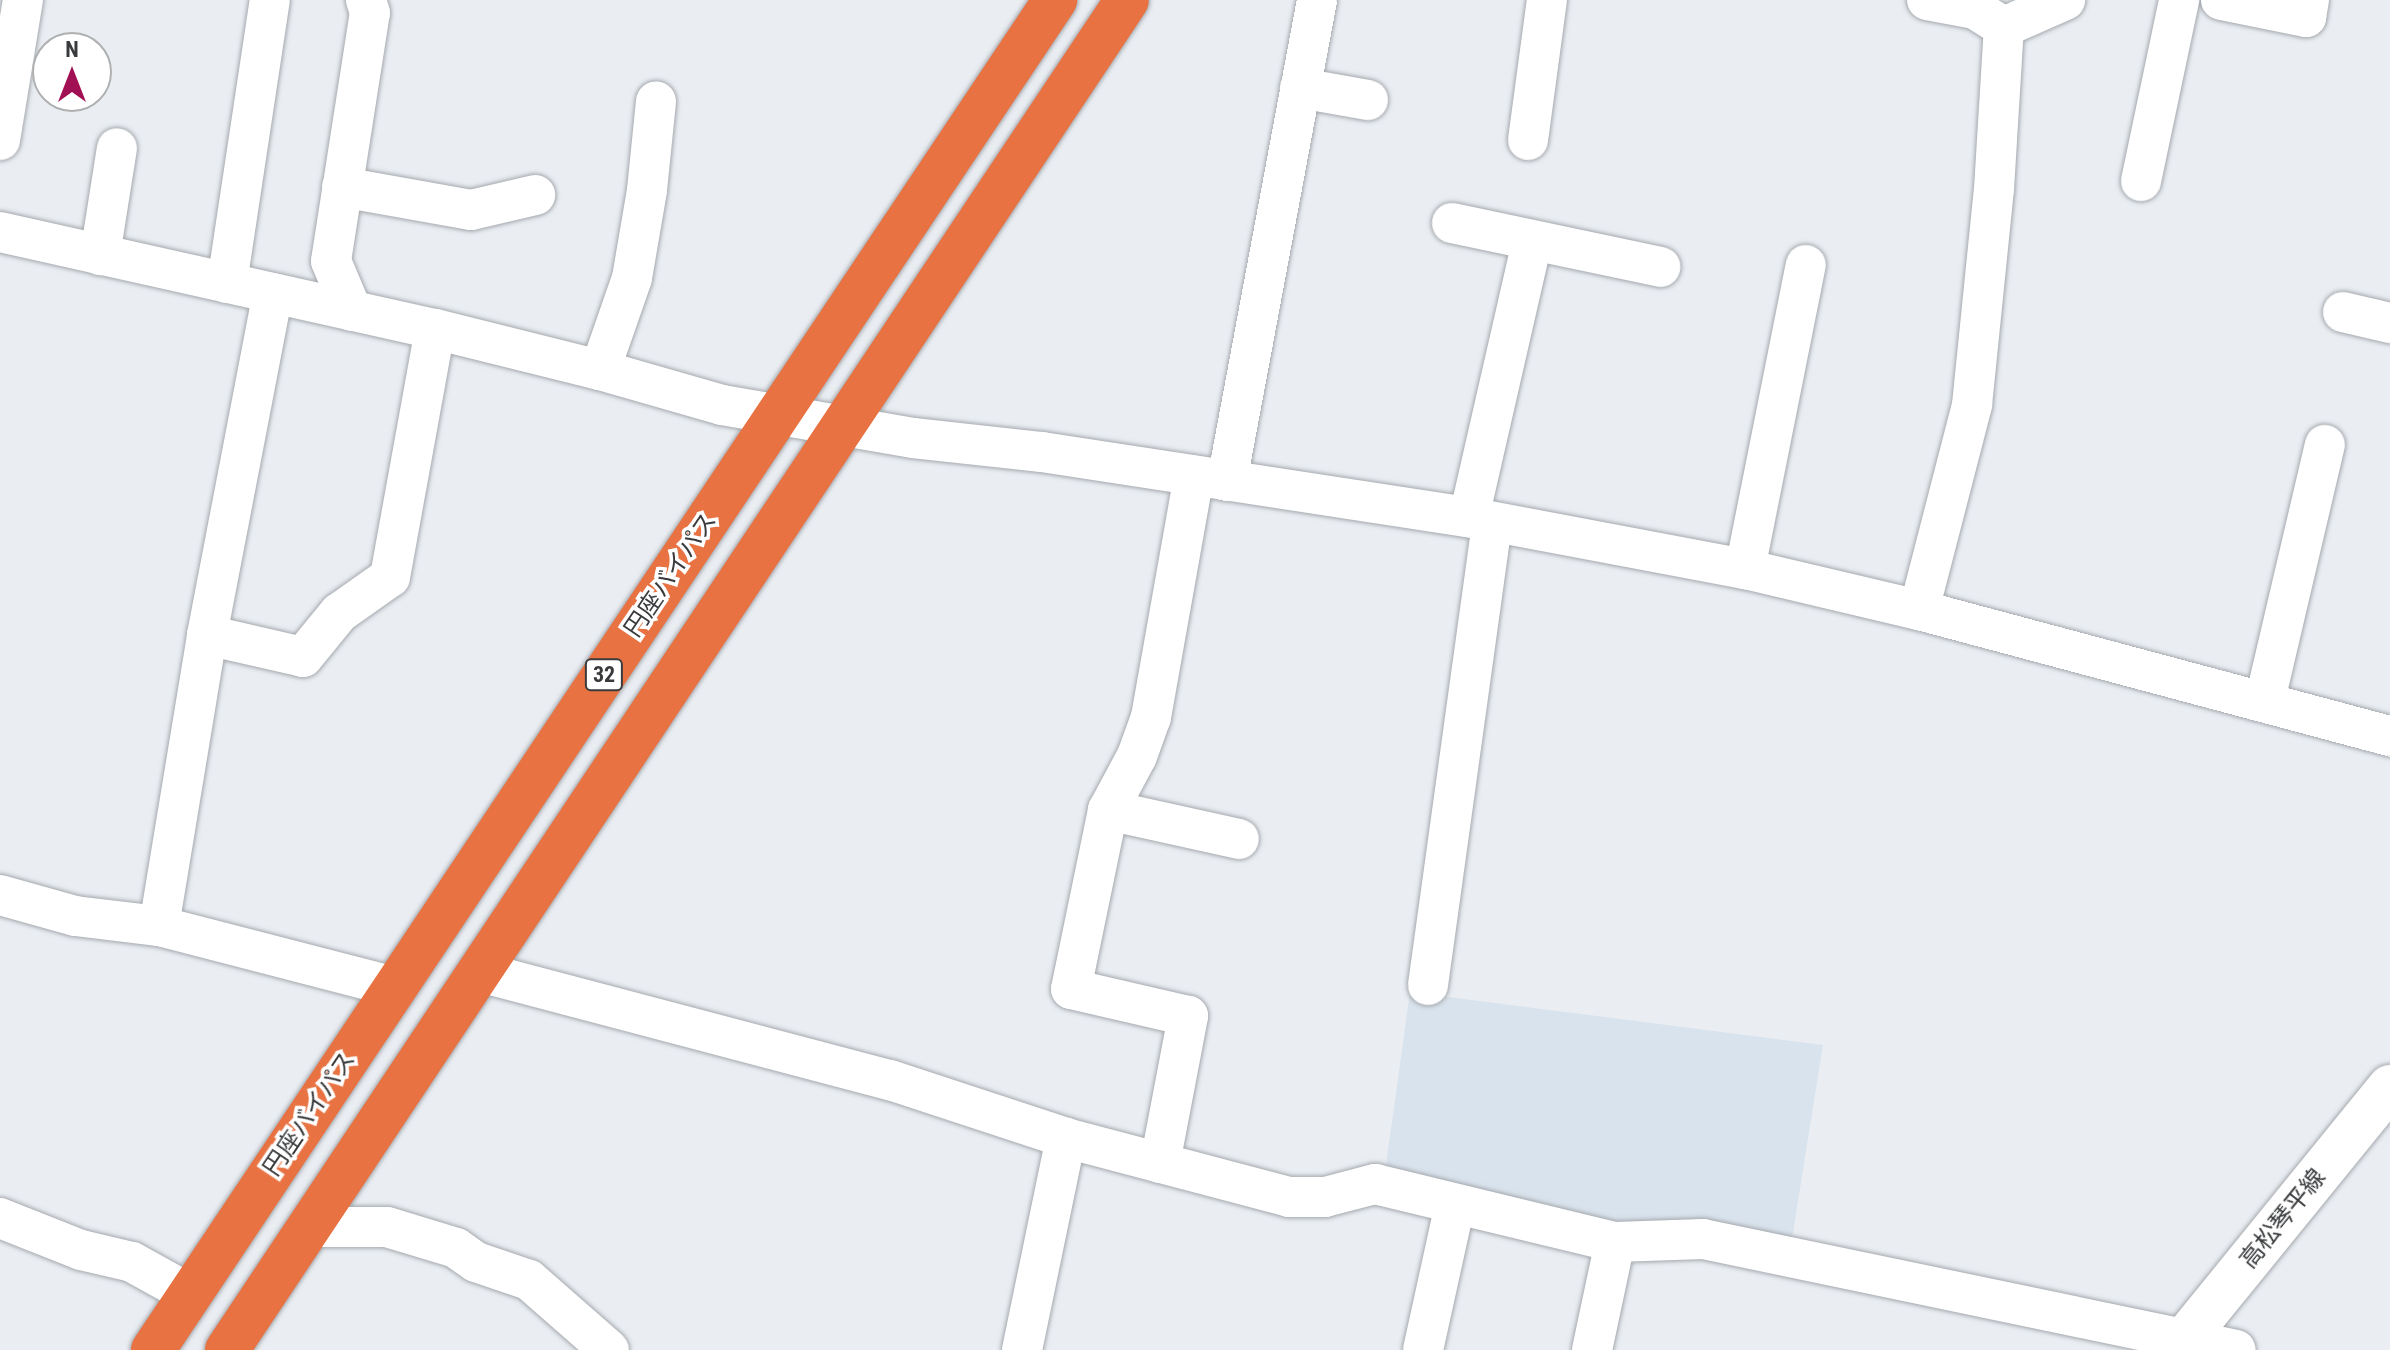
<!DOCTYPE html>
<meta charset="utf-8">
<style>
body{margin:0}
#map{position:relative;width:2390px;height:1350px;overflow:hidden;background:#eaeef3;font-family:"Roboto Condensed","Noto Sans JP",sans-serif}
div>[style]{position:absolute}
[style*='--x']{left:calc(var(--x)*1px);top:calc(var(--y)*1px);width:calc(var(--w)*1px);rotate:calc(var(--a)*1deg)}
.built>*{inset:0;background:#d9e3ed}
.roads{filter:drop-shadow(0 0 2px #a5a9ae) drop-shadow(0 0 2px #a5a9ae)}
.street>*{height:40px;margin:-20px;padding:0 20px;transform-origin:20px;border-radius:20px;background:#fff}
.secondary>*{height:44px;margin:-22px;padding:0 22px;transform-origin:22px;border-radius:22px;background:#fff}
.highway>*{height:44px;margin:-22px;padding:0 22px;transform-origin:22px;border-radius:22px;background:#e87241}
span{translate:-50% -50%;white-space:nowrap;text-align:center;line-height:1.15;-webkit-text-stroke:7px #fff;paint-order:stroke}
.shield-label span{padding:2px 6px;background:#fff;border:2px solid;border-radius:6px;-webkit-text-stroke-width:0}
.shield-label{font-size:22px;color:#383a3c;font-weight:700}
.street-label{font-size:24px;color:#383a3c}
.north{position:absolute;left:32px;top:32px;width:80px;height:80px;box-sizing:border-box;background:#fff;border:2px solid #afb0b1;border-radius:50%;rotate:0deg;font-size:22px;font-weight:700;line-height:32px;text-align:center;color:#383a3c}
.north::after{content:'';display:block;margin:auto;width:28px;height:36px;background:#a21054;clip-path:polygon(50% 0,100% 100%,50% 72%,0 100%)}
</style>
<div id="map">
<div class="built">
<i style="clip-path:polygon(1410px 992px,1823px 1045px,1791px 1245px,1613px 1233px,1385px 1172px)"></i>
</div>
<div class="roads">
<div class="street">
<i style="--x:1927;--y:0;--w:49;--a:10.6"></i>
<i style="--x:1975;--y:9;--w:34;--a:32"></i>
<i style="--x:2004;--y:27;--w:67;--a:-23.9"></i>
<i style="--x:2221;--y:0;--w:87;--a:11.3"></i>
<i style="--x:2306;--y:17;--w:17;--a:-80"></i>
<i style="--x:1300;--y:88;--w:69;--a:10"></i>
<i style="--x:0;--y:140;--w:142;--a:-80.7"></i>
<i style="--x:1528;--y:140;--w:141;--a:-82.3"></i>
<i style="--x:2141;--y:181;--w:185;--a:-78.1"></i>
<i style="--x:342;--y:187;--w:131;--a:10.1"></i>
<i style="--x:471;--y:210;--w:66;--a:-13.2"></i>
<i style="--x:1452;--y:223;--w:213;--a:11.9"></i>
<i style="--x:0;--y:232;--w:446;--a:12.6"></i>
<i style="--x:435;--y:329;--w:170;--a:14"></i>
<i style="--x:600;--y:370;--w:127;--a:16"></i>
<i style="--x:722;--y:405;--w:194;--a:9.8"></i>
<i style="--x:913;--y:438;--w:130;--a:6.2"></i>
<i style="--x:1042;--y:452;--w:432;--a:8.7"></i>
<i style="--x:1469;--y:517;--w:281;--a:10.7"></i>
<i style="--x:1745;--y:569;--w:179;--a:13.3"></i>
<i style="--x:1919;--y:610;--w:488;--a:15"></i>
<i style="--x:100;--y:255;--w:108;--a:-81"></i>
<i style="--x:227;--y:283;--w:286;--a:-81.4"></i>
<i style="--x:352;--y:311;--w:54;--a:-112.8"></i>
<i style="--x:331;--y:261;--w:251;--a:-81.1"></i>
<i style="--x:370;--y:13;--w:14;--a:-107"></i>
<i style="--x:2343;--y:312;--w:48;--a:13.2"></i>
<i style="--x:600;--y:370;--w:97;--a:-70.8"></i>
<i style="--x:632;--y:278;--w:89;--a:-80.3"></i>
<i style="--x:647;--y:190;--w:89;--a:-84.2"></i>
<i style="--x:1227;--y:481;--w:489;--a:-79.4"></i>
<i style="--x:1469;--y:517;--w:283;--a:-77.1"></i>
<i style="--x:1745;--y:569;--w:310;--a:-78.7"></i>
<i style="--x:1919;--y:610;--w:212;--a:-75.5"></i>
<i style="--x:1972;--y:405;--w:217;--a:-84.2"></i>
<i style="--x:1994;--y:189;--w:162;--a:-86.5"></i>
<i style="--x:207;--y:635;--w:98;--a:12.9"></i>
<i style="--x:303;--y:657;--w:57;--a:-50.7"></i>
<i style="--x:339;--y:613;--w:62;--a:-35.2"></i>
<i style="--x:390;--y:577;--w:252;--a:-79.7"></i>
<i style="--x:2265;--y:700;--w:262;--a:-76.8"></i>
<i style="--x:1108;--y:810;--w:134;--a:12.5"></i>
<i style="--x:0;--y:895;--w:78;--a:15.6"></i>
<i style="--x:75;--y:916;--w:85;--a:6.8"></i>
<i style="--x:159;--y:926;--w:244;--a:14.5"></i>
<i style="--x:159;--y:926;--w:295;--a:-80.6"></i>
<i style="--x:207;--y:635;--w:348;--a:-79.1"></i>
<i style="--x:480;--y:972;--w:424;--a:14.8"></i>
<i style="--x:890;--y:1080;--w:185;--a:18.2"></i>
<i style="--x:1066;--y:1138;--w:231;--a:14.8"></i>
<i style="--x:1289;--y:1197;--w:36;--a:0"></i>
<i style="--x:1325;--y:1197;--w:52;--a:-14.6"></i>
<i style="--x:1375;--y:1184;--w:247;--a:13.6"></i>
<i style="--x:1615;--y:1242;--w:88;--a:-2"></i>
<i style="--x:1703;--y:1239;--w:544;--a:11.76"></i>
<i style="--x:1428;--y:985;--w:467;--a:-82.1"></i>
<i style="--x:1160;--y:1163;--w:150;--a:-79.2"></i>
<i style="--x:1188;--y:1016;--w:120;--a:-167"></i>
<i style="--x:1071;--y:989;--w:183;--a:-78.3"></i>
<i style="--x:1108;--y:810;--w:61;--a:-61.8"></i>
<i style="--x:1137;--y:756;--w:41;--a:-70.3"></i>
<i style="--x:1151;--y:717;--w:245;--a:-79.9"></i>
<i style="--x:0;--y:1218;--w:87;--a:21.6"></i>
<i style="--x:81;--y:1250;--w:52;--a:13.2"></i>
<i style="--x:132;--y:1262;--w:66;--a:28.9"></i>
<i style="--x:311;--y:1227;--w:76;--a:0"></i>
<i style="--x:387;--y:1227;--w:72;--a:16.9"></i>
<i style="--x:456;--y:1248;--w:24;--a:35"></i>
<i style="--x:476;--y:1262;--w:56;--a:18.8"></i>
<i style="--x:529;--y:1280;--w:106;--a:41.2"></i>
<i style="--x:1022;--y:1350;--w:217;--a:-78.3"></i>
<i style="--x:1423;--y:1350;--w:148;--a:-77.6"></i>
<i style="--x:1592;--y:1350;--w:110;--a:-78"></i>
</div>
<div class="secondary">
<i style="--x:2176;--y:1350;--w:339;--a:-50.9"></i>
</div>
<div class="highway">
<i style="--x:153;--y:1350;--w:1624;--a:-56.25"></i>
<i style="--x:227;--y:1350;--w:1622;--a:-56.31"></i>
</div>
</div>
<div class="shield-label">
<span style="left:604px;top:675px">32</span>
</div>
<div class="street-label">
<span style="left:671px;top:575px;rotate:-56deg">円座バイパス</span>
<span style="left:310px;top:1114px;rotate:-56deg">円座バイパス</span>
<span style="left:2283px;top:1219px;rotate:-51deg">高松琴平線</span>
</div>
<div class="north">N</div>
</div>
